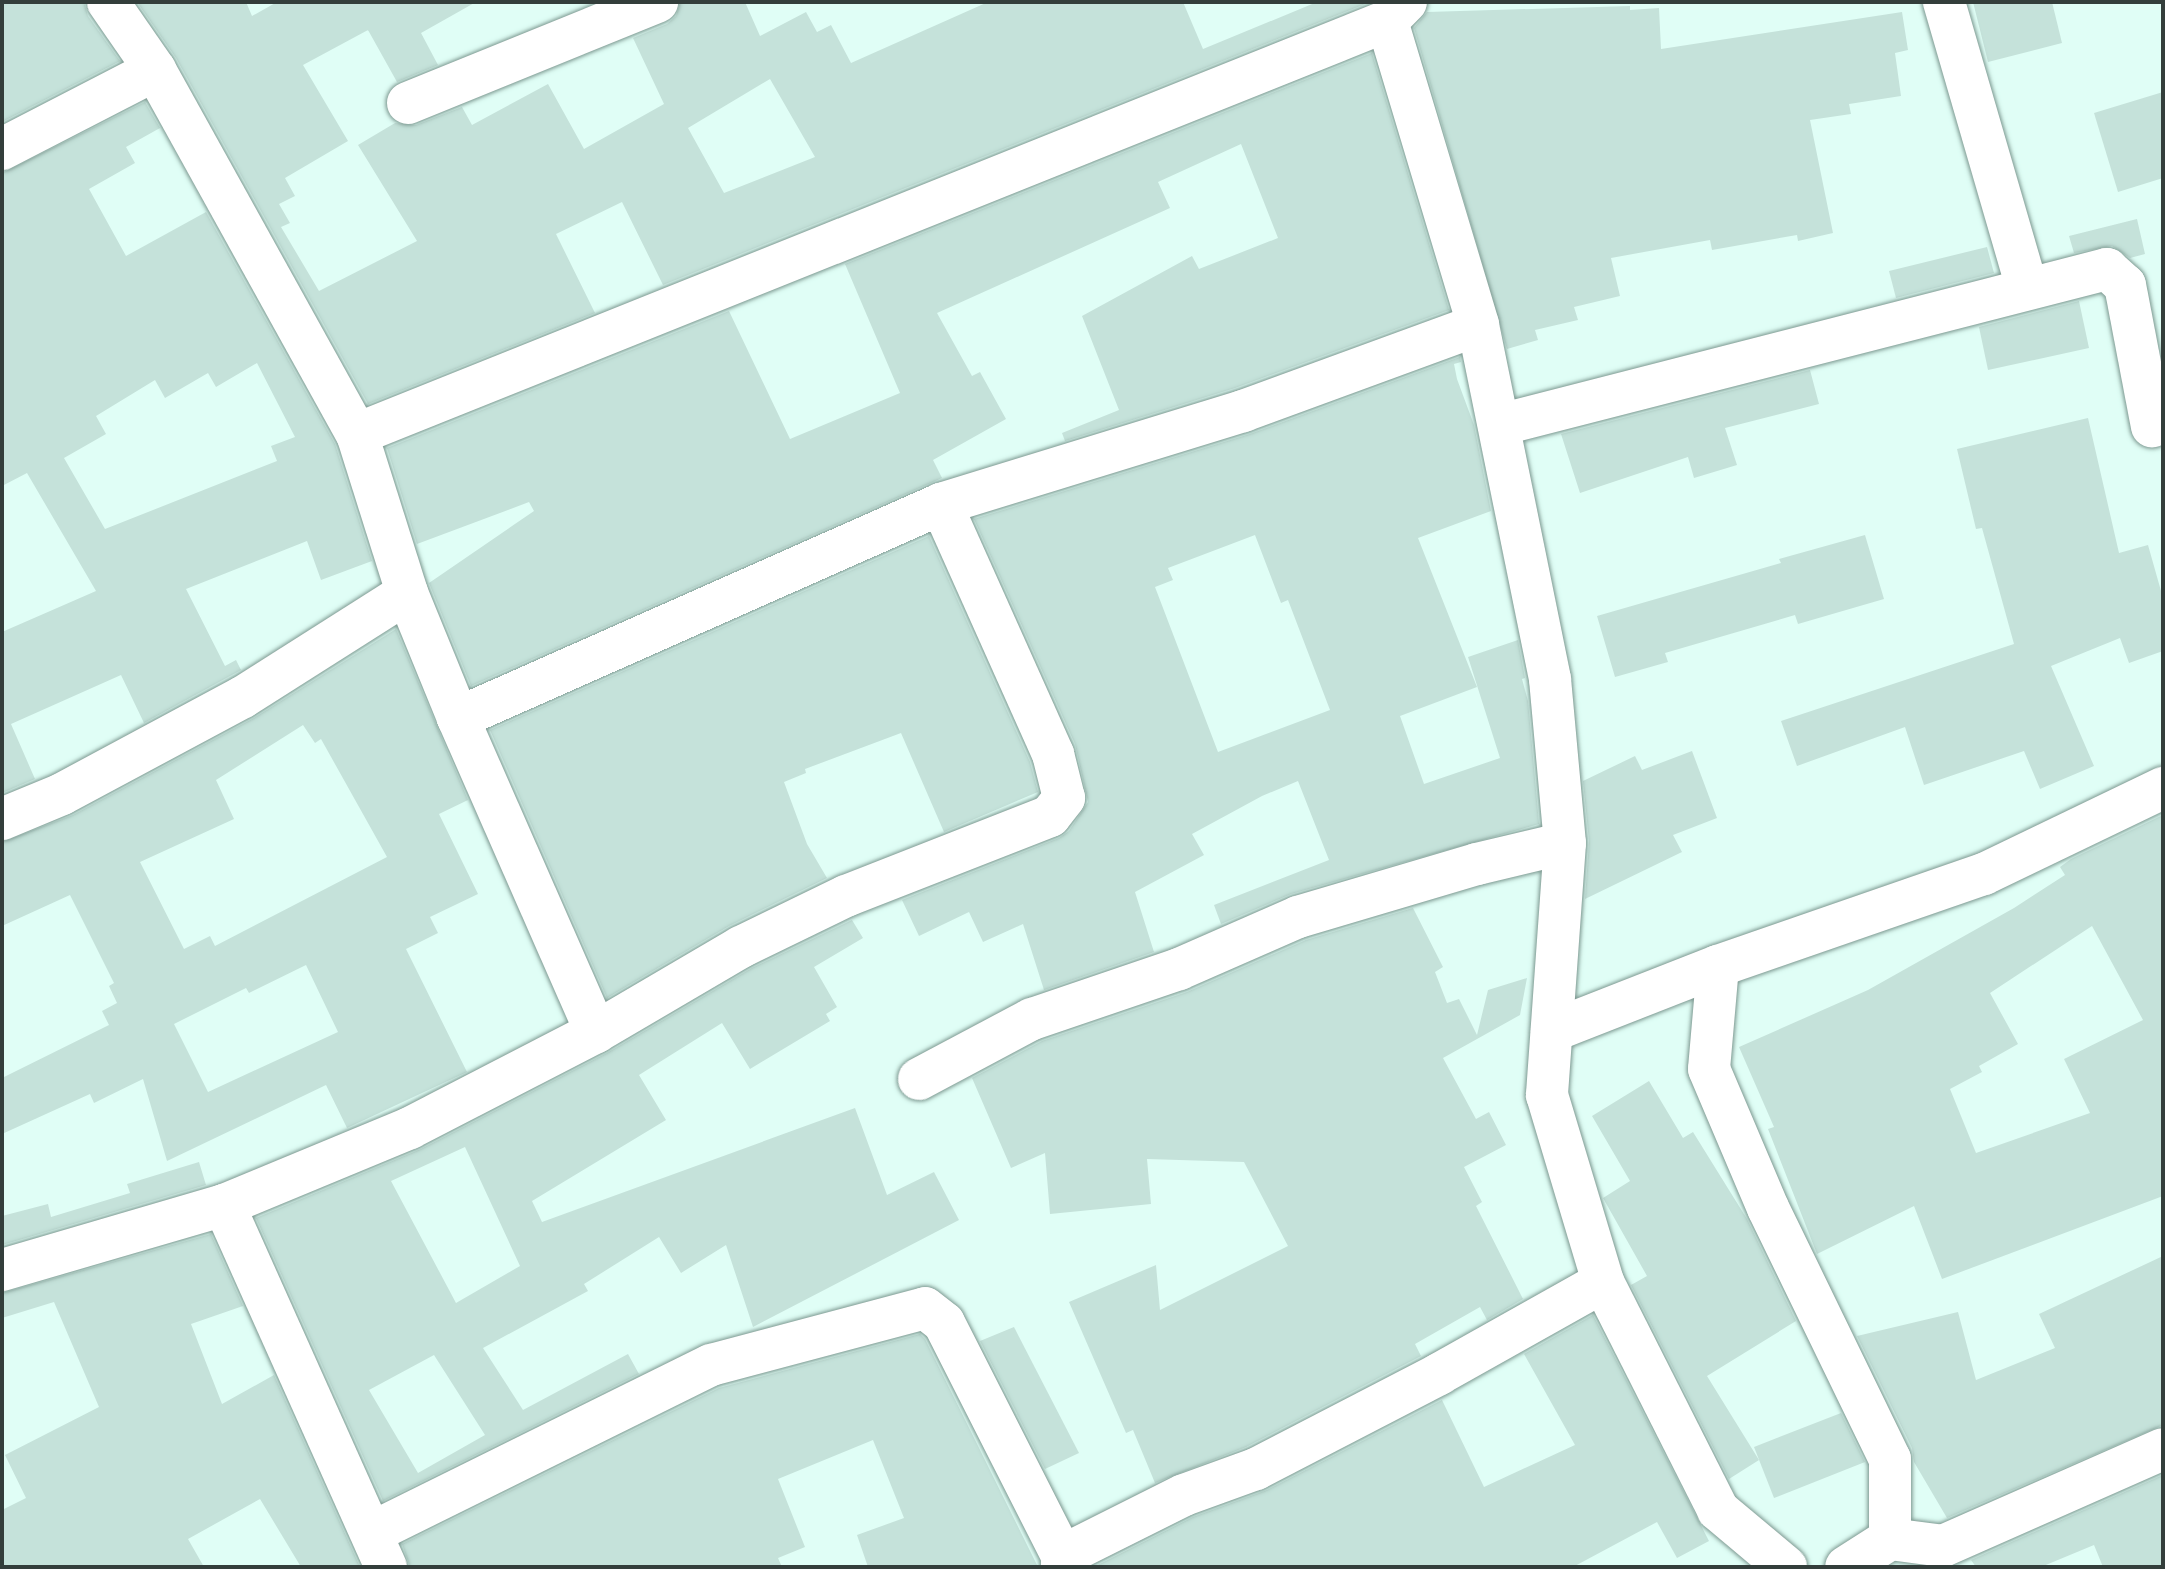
<!DOCTYPE html>
<style>
body{margin:0}
#map{position:relative;width:2165px;height:1569px;overflow:hidden;background:#e0fef6;font-family:"Nunito Sans",sans-serif}
div>[style]{position:absolute}
[style*='--x']{left:calc(var(--x)*1px);top:calc(var(--y)*1px);width:calc(var(--w)*1px);rotate:calc(var(--a)*1deg)}
.building>*{inset:0;background:#c5e2da}
.roads{filter:drop-shadow(0 0 2px #7c9890) drop-shadow(0 0 2px #7c9890)}
.minor>*{height:42px;margin:-21px;padding:0 21px;transform-origin:21px;border-radius:21px;background:#fff}
span{translate:-50% -50%;white-space:nowrap;text-align:center;line-height:1.15;-webkit-text-stroke:6px #e0fef6;paint-order:stroke}
.frame{position:absolute;inset:0;border:4px solid #333e3b;pointer-events:none}
</style>
<div id="map">
<div class="building">
<i style="clip-path:polygon(2px 2px,84px 2px,88px 16px,120px 61px,2px 122px)"></i>
<i style="clip-path:polygon(evenodd,137px 2px,246px 2px,252px 16px,277px 2px,476px 2px,421px 33px,438px 65px,397px 82px,368px 30px,303px 65px,348px 141px,285px 178px,295px 196px,279px 204px,290px 223px,281px 227px,319px 291px,417px 241px,358px 145px,395px 123px,416px 125px,462px 107px,472px 125px,548px 84px,584px 149px,664px 104px,633px 38px,667px 24px,676px 16px,680px 2px,745px 2px,760px 36px,806px 12px,817px 32px,831px 25px,851px 63px,988px 2px,1183px 2px,1203px 49px,1317px 2px,1370px 2px,663px 285px,622px 202px,556px 234px,595px 313px,368px 404px,176px 58px,137px 2px,770px 79px,815px 157px,724px 193px,688px 128px,770px 79px)"></i>
<i style="clip-path:polygon(1973px 2px,2052px 2px,2062px 43px,1988px 62px)"></i>
<i style="clip-path:polygon(1630px 6px,1630px 10px,1659px 8px,1661px 49px,1902px 12px,1908px 50px,1895px 53px,1901px 96px,1849px 104px,1851px 114px,1810px 120px,1833px 233px,1798px 241px,1797px 235px,1712px 250px,1710px 240px,1611px 258px,1620px 296px,1574px 307px,1578px 320px,1535px 330px,1538px 340px,1507px 349px,1414px 28px,1427px 12px)"></i>
<i style="clip-path:polygon(1372px 53px,1449px 310px,1235px 388px,1065px 441px,1062px 433px,1119px 410px,1082px 316px,1192px 256px,1199px 269px,1278px 238px,1241px 144px,1158px 182px,1170px 208px,937px 313px,972px 376px,980px 372px,1006px 419px,933px 460px,942px 478px,471px 686px,429px 583px,534px 511px,529px 502px,417px 544px,387px 448px,729px 311px,790px 439px,900px 393px,845px 264px)"></i>
<i style="clip-path:polygon(2163px 92px,2163px 178px,2118px 192px,2094px 113px)"></i>
<i style="clip-path:polygon(evenodd,145px 102px,160px 128px,126px 147px,135px 163px,89px 189px,126px 256px,206px 212px,335px 444px,372px 561px,321px 580px,307px 541px,186px 589px,225px 666px,236px 660px,241px 670px,144px 723px,121px 675px,11px 724px,35px 779px,2px 793px,2px 632px,96px 591px,27px 473px,2px 486px,2px 173px,145px 102px,257px 363px,295px 437px,271px 446px,277px 461px,105px 529px,64px 458px,106px 434px,96px 416px,155px 380px,165px 398px,208px 373px,216px 387px,257px 363px)"></i>
<i style="clip-path:polygon(2137px 219px,2145px 254px,2130px 258px,2112px 246px,2074px 253px,2069px 236px)"></i>
<i style="clip-path:polygon(1987px 247px,1994px 273px,1896px 298px,1889px 271px)"></i>
<i style="clip-path:polygon(2079px 301px,2089px 348px,1988px 370px,1979px 327px)"></i>
<i style="clip-path:polygon(evenodd,1460px 357px,1461px 362px,1454px 364px,1457px 379px,1474px 425px,1491px 511px,1418px 538px,1477px 687px,1400px 716px,1424px 784px,1500px 758px,1468px 657px,1518px 640px,1525px 678px,1522px 679px,1528px 701px,1539px 824px,1291px 894px,1221px 924px,1214px 905px,1329px 860px,1298px 781px,1262px 796px,1192px 834px,1204px 855px,1135px 892px,1154px 952px,1044px 990px,1023px 924px,983px 942px,969px 912px,919px 936px,902px 900px,1059px 838px,1069px 831px,1088px 802px,1075px 744px,974px 519px,1250px 434px,1460px 357px,1255px 535px,1281px 603px,1288px 600px,1330px 710px,1218px 752px,1155px 587px,1173px 580px,1168px 568px,1255px 535px)"></i>
<i style="clip-path:polygon(1810px 370px,1819px 404px,1725px 428px,1737px 465px,1694px 478px,1688px 457px,1580px 493px,1561px 434px)"></i>
<i style="clip-path:polygon(2088px 418px,2119px 553px,2148px 545px,2163px 598px,2163px 651px,2129px 663px,2120px 638px,2051px 666px,2094px 766px,2040px 789px,2024px 751px,1924px 785px,1905px 727px,1797px 766px,1781px 721px,2014px 644px,1982px 528px,1976px 529px,1957px 449px)"></i>
<i style="clip-path:polygon(1865px 535px,1884px 599px,1798px 624px,1795px 615px,1665px 653px,1668px 662px,1615px 677px,1597px 616px,1781px 563px,1779px 559px)"></i>
<i style="clip-path:polygon(929px 536px,1030px 762px,1038px 792px,944px 832px,901px 733px,805px 769px,806px 773px,784px 782px,807px 844px,827px 878px,729px 926px,607px 998px,490px 730px)"></i>
<i style="clip-path:polygon(evenodd,396px 629px,468px 800px,439px 814px,478px 894px,430px 917px,438px 933px,406px 949px,467px 1072px,347px 1128px,326px 1085px,167px 1161px,143px 1079px,94px 1103px,90px 1094px,2px 1134px,2px 1078px,109px 1025px,102px 1011px,117px 1003px,109px 986px,114px 983px,70px 895px,2px 926px,2px 842px,73px 815px,254px 718px,396px 629px,303px 725px,315px 743px,321px 739px,387px 857px,215px 946px,210px 936px,184px 949px,140px 862px,234px 819px,216px 780px,303px 725px,396px 629px,306px 965px,338px 1032px,208px 1092px,174px 1024px,246px 988px,249px 993px,306px 965px)"></i>
<i style="clip-path:polygon(1692px 751px,1717px 818px,1673px 835px,1682px 852px,1585px 899px,1589px 841px,1583px 781px,1635px 756px,1642px 770px)"></i>
<i style="clip-path:polygon(evenodd,2163px 815px,2163px 1196px,1942px 1279px,1914px 1206px,1817px 1254px,1768px 1129px,1774px 1127px,1739px 1047px,1868px 990px,2014px 908px,2065px 875px,2060px 867px,2071px 859px,2163px 815px,2092px 926px,2143px 1020px,2064px 1059px,2090px 1113px,1976px 1153px,1950px 1089px,1982px 1072px,1979px 1066px,2018px 1044px,1990px 993px,2092px 926px)"></i>
<i style="clip-path:polygon(1413px 908px,1443px 967px,1435px 972px,1447px 1003px,1459px 999px,1477px 1035px,1488px 990px,1527px 978px,1520px 1015px,1443px 1058px,1476px 1119px,1489px 1112px,1506px 1145px,1464px 1167px,1482px 1202px,1476px 1206px,1523px 1299px,1487px 1320px,1480px 1307px,1415px 1344px,1421px 1356px,1246px 1447px,1155px 1483px,1133px 1430px,1126px 1433px,1069px 1302px,1156px 1265px,1160px 1310px,1288px 1246px,1244px 1162px,1147px 1159px,1151px 1204px,1050px 1214px,1045px 1153px,1011px 1168px,972px 1078px,1042px 1041px,1187px 992px,1306px 940px)"></i>
<i style="clip-path:polygon(evenodd,852px 920px,863px 938px,814px 967px,837px 1007px,826px 1014px,830px 1021px,750px 1069px,722px 1023px,639px 1075px,666px 1120px,532px 1201px,542px 1222px,855px 1108px,887px 1195px,934px 1172px,959px 1220px,753px 1327px,726px 1245px,681px 1273px,659px 1237px,584px 1284px,588px 1291px,483px 1348px,523px 1410px,628px 1354px,639px 1374px,383px 1501px,256px 1218px,421px 1149px,607px 1053px,752px 968px,852px 920px,465px 1147px,520px 1266px,456px 1303px,391px 1181px,465px 1147px,852px 920px,434px 1355px,485px 1435px,418px 1473px,369px 1390px,434px 1355px)"></i>
<i style="clip-path:polygon(1649px 1081px,1683px 1138px,1693px 1132px,1747px 1219px,1796px 1321px,1707px 1376px,1759px 1460px,1729px 1479px,1631px 1285px,1647px 1276px,1603px 1198px,1630px 1181px,1592px 1116px)"></i>
<i style="clip-path:polygon(199px 1162px,206px 1185px,2px 1245px,2px 1216px,48px 1204px,51px 1217px,130px 1193px,127px 1184px)"></i>
<i style="clip-path:polygon(211px 1234px,243px 1306px,191px 1324px,222px 1404px,274px 1375px,360px 1567px,301px 1567px,260px 1499px,188px 1539px,204px 1567px,2px 1567px,2px 1510px,26px 1498px,5px 1455px,99px 1407px,54px 1302px,2px 1318px,2px 1293px)"></i>
<i style="clip-path:polygon(2163px 1256px,2163px 1425px,1947px 1518px,1914px 1462px,1912px 1448px,1857px 1336px,1958px 1312px,1976px 1380px,2055px 1348px,2039px 1314px)"></i>
<i style="clip-path:polygon(1593px 1315px,1709px 1541px,1677px 1558px,1657px 1522px,1573px 1567px,1094px 1567px,1193px 1517px,1267px 1490px,1442px 1400px,1484px 1487px,1575px 1445px,1524px 1354px)"></i>
<i style="clip-path:polygon(1014px 1327px,1079px 1453px,1045px 1469px,980px 1341px)"></i>
<i style="clip-path:polygon(920px 1334px,925px 1339px,1038px 1567px,868px 1567px,857px 1535px,904px 1518px,873px 1440px,778px 1479px,805px 1547px,778px 1558px,782px 1567px,410px 1567px,402px 1544px,719px 1388px)"></i>
<i style="clip-path:polygon(1841px 1413px,1865px 1462px,1774px 1498px,1754px 1447px)"></i>
<i style="clip-path:polygon(2163px 1475px,2163px 1567px,2103px 1567px,2094px 1545px,2041px 1567px,1976px 1567px,1971px 1560px)"></i>
</div>
<div class="roads">
<div class="minor">
<i style="--x:108;--y:2;--w:83;--a:55.3"></i>
<i style="--x:155;--y:70;--w:416;--a:61"></i>
<i style="--x:357;--y:434;--w:167;--a:72.5"></i>
<i style="--x:407;--y:593;--w:135;--a:67.8"></i>
<i style="--x:458;--y:718;--w:343;--a:66.3"></i>
<i style="--x:1406;--y:2;--w:27;--a:135"></i>
<i style="--x:1387;--y:21;--w:317;--a:73.3"></i>
<i style="--x:1478;--y:325;--w:361;--a:78.5"></i>
<i style="--x:1550;--y:679;--w:165;--a:84.8"></i>
<i style="--x:1565;--y:843;--w:253;--a:94.1"></i>
<i style="--x:1547;--y:1095;--w:195;--a:73.3"></i>
<i style="--x:1603;--y:1282;--w:255;--a:63.2"></i>
<i style="--x:1718;--y:1510;--w:89;--a:40"></i>
<i style="--x:1944;--y:2;--w:297;--a:73.8"></i>
<i style="--x:408;--y:103;--w:269;--a:-22.1"></i>
<i style="--x:2;--y:149;--w:172;--a:-27.3"></i>
<i style="--x:1499;--y:425;--w:628;--a:-14.39"></i>
<i style="--x:2107;--y:269;--w:24;--a:42"></i>
<i style="--x:2125;--y:285;--w:144;--a:79.2"></i>
<i style="--x:357;--y:434;--w:1110;--a:-21.85"></i>
<i style="--x:458;--y:718;--w:528;--a:-23.9"></i>
<i style="--x:941;--y:504;--w:316;--a:-17.1"></i>
<i style="--x:1243;--y:411;--w:250;--a:-20.1"></i>
<i style="--x:2;--y:819;--w:65;--a:-22.6"></i>
<i style="--x:62;--y:794;--w:205;--a:-28.2"></i>
<i style="--x:243;--y:697;--w:194;--a:-32.4"></i>
<i style="--x:1718;--y:966;--w:103;--a:95"></i>
<i style="--x:1709;--y:1069;--w:151;--a:67"></i>
<i style="--x:1768;--y:1208;--w:279;--a:64.1"></i>
<i style="--x:1890;--y:1459;--w:80;--a:90"></i>
<i style="--x:1890;--y:1539;--w:52;--a:147.5"></i>
<i style="--x:1552;--y:1031;--w:178;--a:-21.4"></i>
<i style="--x:1718;--y:966;--w:281;--a:-19.1"></i>
<i style="--x:1984;--y:874;--w:199;--a:-25.7"></i>
<i style="--x:919;--y:1079;--w:128;--a:-28"></i>
<i style="--x:1032;--y:1019;--w:155;--a:-18.8"></i>
<i style="--x:1179;--y:969;--w:130;--a:-23.6"></i>
<i style="--x:1298;--y:917;--w:187;--a:-16.5"></i>
<i style="--x:1477;--y:864;--w:90;--a:-13.4"></i>
<i style="--x:224;--y:1205;--w:397;--a:65.9"></i>
<i style="--x:2;--y:1270;--w:231;--a:-16.3"></i>
<i style="--x:224;--y:1205;--w:201;--a:-22.5"></i>
<i style="--x:410;--y:1128;--w:209;--a:-27.3"></i>
<i style="--x:596;--y:1032;--w:168;--a:-30.4"></i>
<i style="--x:741;--y:947;--w:117;--a:-25.9"></i>
<i style="--x:846;--y:896;--w:219;--a:-21.4"></i>
<i style="--x:1050;--y:816;--w:23;--a:-52"></i>
<i style="--x:1064;--y:798;--w:45;--a:-104"></i>
<i style="--x:1053;--y:754;--w:274;--a:-114.1"></i>
<i style="--x:373;--y:1532;--w:377;--a:-26.3"></i>
<i style="--x:711;--y:1365;--w:221;--a:-14.9"></i>
<i style="--x:925;--y:1308;--w:24;--a:38"></i>
<i style="--x:944;--y:1323;--w:261;--a:63.1"></i>
<i style="--x:1062;--y:1556;--w:11;--a:90"></i>
<i style="--x:1890;--y:1539;--w:53;--a:7.5"></i>
<i style="--x:1943;--y:1546;--w:240;--a:-23.8"></i>
<i style="--x:1062;--y:1556;--w:136;--a:-26.6"></i>
<i style="--x:1184;--y:1495;--w:77;--a:-19.9"></i>
<i style="--x:1256;--y:1469;--w:206;--a:-27.4"></i>
<i style="--x:1439;--y:1374;--w:188;--a:-29.3"></i>
</div>
</div>
<div class="frame"></div>
</div>
